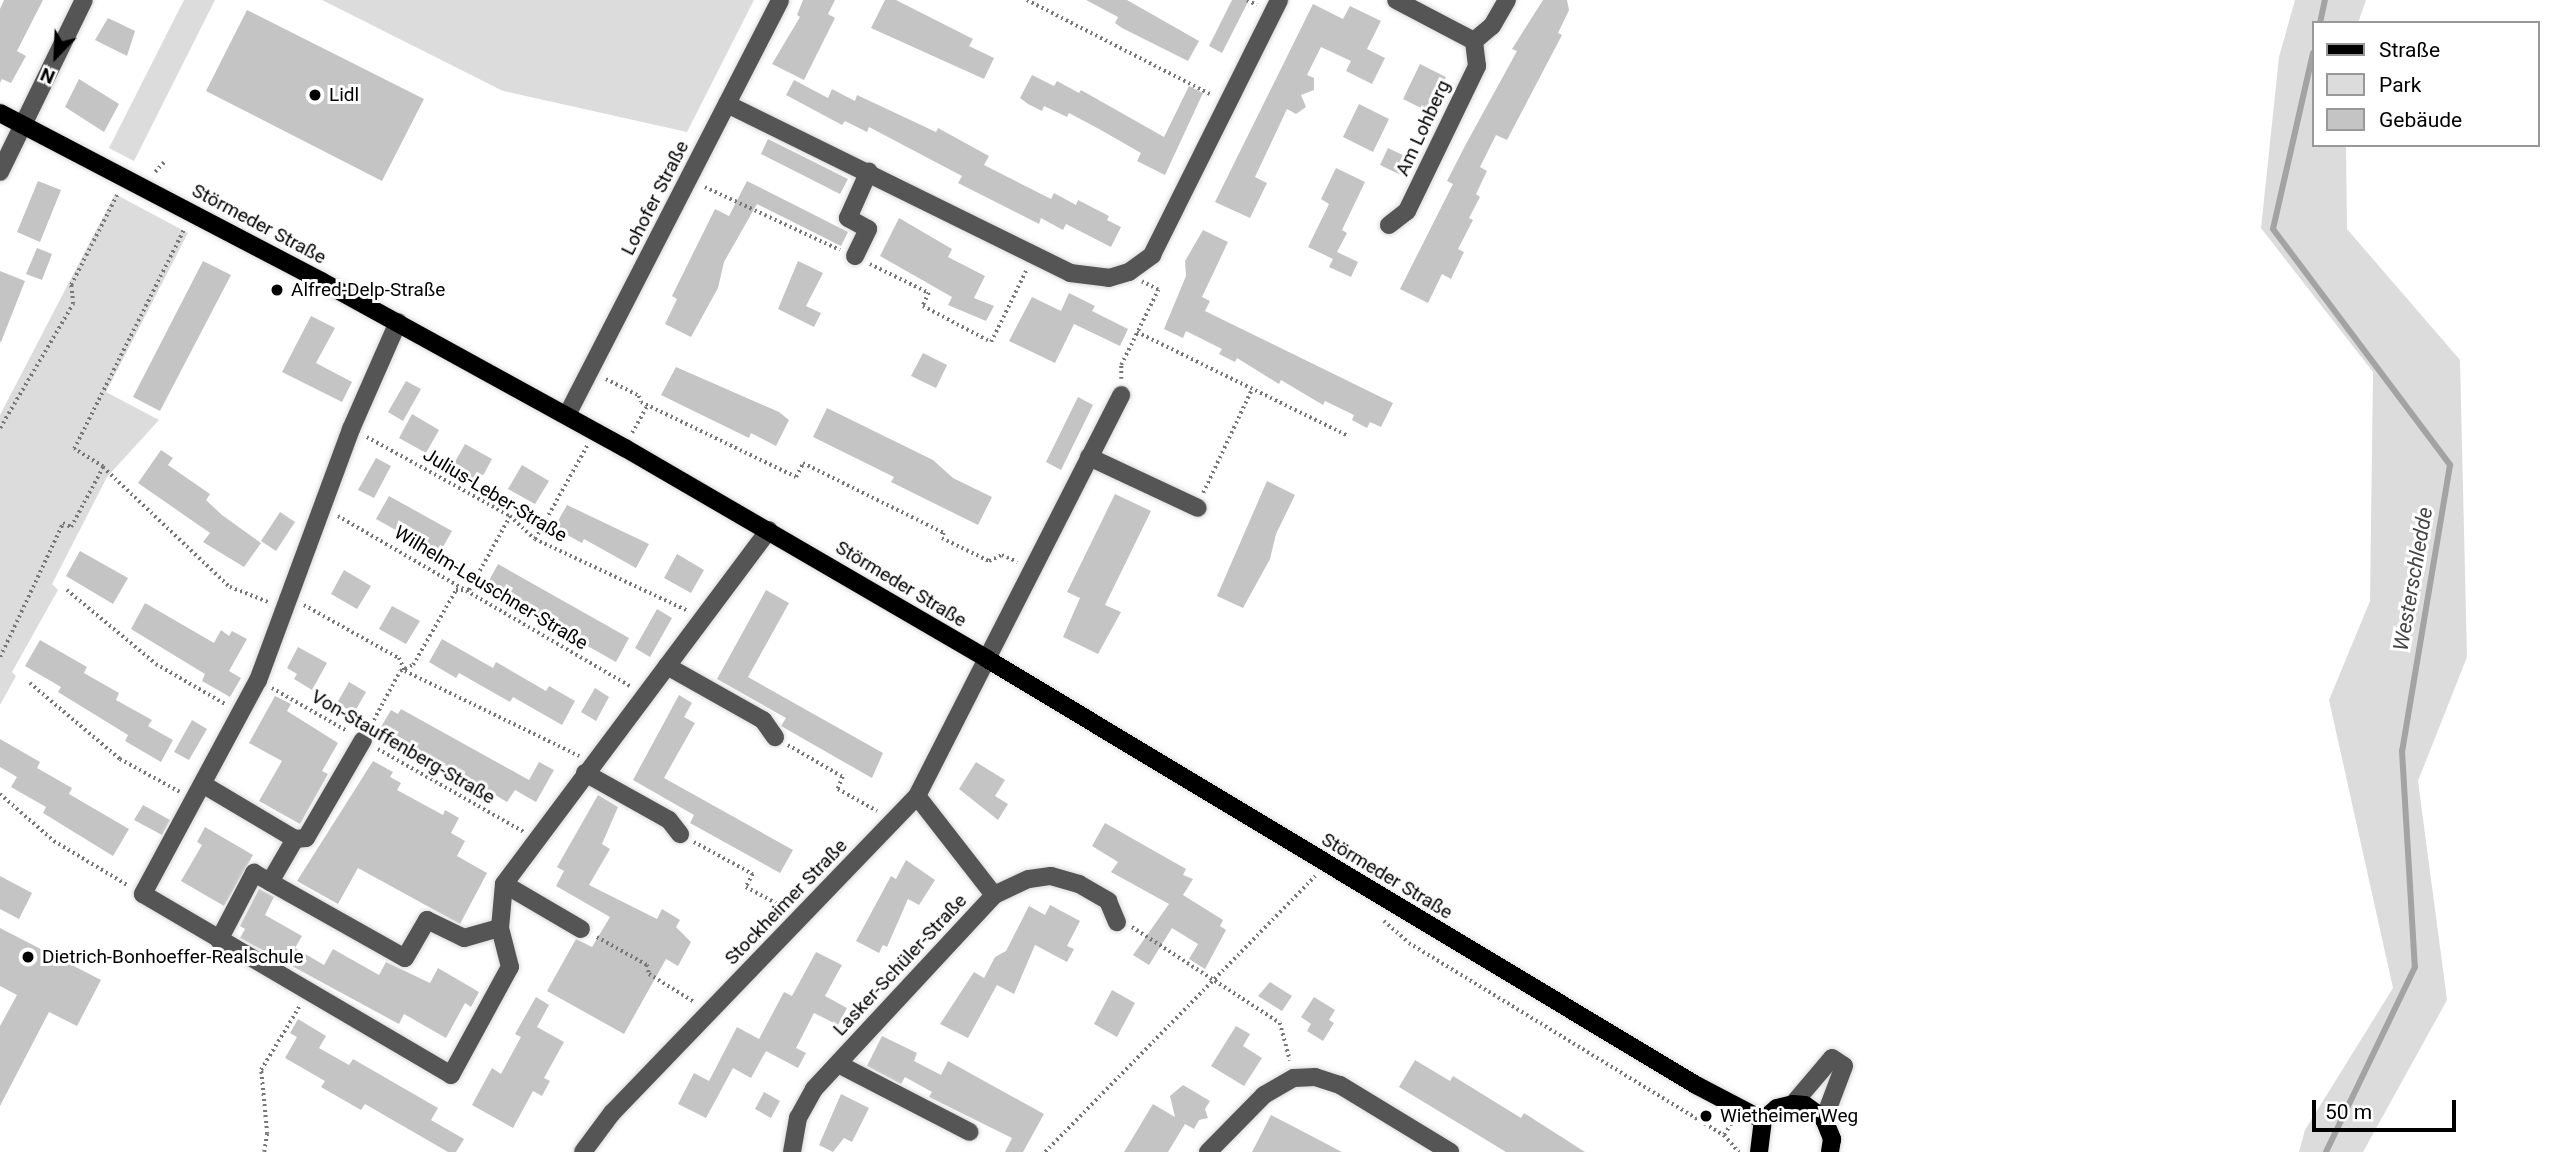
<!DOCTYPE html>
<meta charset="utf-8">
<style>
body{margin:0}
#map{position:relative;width:2560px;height:1152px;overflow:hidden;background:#fff;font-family:Roboto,sans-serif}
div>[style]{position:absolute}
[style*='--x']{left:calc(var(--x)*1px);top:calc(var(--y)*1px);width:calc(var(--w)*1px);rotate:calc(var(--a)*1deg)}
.green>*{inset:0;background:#dcdcdc}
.stream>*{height:6px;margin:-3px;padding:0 3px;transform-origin:3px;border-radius:3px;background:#a3a3a3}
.building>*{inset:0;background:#c4c4c4}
.path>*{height:3.5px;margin-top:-1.75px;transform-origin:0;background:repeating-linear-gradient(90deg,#777 0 2px,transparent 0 5.5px)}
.roads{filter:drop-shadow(0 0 2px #dbdbdb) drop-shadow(0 0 2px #dbdbdb)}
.minor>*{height:18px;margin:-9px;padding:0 9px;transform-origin:9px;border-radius:9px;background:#555}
.major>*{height:18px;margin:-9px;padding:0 9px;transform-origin:9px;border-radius:9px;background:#000}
.dots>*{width:19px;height:19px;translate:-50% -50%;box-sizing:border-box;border:4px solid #fff;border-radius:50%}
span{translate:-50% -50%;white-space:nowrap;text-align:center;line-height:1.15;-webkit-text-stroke:6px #fff;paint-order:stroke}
.poi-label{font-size:19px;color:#000}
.left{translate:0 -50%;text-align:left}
.street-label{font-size:19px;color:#000}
.water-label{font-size:21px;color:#444;font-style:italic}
.legend{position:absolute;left:2312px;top:21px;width:228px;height:126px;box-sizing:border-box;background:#fff;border:2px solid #999;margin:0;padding:9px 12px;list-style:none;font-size:21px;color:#000}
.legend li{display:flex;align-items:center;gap:14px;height:35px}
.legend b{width:35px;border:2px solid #999}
.north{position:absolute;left:21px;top:21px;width:70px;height:70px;-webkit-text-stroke:5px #fff;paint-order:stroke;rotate:203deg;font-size:19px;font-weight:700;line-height:28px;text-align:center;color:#000}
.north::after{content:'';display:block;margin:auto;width:24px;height:32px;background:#000;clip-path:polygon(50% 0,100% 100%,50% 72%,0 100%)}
.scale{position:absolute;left:2312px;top:1100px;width:144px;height:32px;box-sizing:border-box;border:4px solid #000;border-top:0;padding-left:9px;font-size:21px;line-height:24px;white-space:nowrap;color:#000;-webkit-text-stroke:5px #fff;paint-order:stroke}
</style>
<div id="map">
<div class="green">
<i style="clip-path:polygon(184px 0,215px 0,134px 161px,109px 148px)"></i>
<i style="clip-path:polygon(322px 0,754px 0,687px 132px,503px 91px)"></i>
<i style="clip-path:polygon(2295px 0,2366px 0,2358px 23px,2313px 23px,2313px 145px,2346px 145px,2347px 229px,2460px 360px,2467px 657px,2418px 781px,2447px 1000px,2363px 1152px,2299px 1152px,2305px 1130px,2393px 988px,2329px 700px,2370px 601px,2373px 372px,2261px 228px,2279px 57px)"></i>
<i style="clip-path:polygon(115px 194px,188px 233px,106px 392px,159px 420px,107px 477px,52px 584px,58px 590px,12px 672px,16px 676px,0 705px,0 415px)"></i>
</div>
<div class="stream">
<i style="--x:2320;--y:23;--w:24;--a:-78"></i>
<i style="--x:2313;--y:53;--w:180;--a:102.8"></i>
<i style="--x:2273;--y:229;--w:295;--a:53.1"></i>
<i style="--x:2450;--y:465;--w:290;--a:99.5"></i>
<i style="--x:2402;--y:751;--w:216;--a:86.6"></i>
<i style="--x:2415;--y:967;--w:205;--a:115.7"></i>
</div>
<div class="building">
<i style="clip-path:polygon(4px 0,43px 0,17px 51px,26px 56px,11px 83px,2px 79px,0 83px,0 9px)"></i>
<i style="clip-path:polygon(803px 0,835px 0,828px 14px,835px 18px,804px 80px,772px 64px,800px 17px,797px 15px)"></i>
<i style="clip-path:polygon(885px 0,896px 0,973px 39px,969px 46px,994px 58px,984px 79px,871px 28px)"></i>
<i style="clip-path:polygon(1086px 0,1127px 0,1199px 41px,1188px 61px,1122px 28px,1115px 23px,1118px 17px)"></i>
<i style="clip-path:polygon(1232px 0,1249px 0,1222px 53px,1209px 46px)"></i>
<i style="clip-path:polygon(1543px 0,1567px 0,1569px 10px,1558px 33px,1562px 35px,1507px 140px,1496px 135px,1480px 167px,1487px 171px,1476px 194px,1480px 197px,1469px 218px,1473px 220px,1458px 249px,1464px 252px,1451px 279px,1442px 274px,1428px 303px,1400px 289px,1453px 184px,1447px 181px,1466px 144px,1517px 51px,1512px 49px)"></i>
<i style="clip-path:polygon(1313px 4px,1343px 19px,1350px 6px,1381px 21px,1367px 49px,1385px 58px,1372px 84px,1346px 71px,1351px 61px,1321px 47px,1307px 75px,1314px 78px,1314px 90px,1301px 95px,1306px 107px,1296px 114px,1287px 109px,1255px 177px,1267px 183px,1250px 218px,1215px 202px)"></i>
<i style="clip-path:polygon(247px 10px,424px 99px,382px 181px,206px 91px)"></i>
<i style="clip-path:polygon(108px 18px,135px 31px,127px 56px,95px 40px)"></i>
<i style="clip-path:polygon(1420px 64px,1446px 77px,1429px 112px,1403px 99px)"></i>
<i style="clip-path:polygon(1032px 75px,1054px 86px,1057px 81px,1079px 93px,1081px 90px,1164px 137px,1189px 86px,1203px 93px,1165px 175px,1137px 161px,1141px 153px,1099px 129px,1069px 113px,1067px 117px,1044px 106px,1042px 111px,1028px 104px,1020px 98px)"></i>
<i style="clip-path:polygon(79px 79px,119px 104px,104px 132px,65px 107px)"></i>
<i style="clip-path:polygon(794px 80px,828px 98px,832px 89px,855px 101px,857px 95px,936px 132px,938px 128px,989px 156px,984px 165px,1051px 199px,1054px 193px,1076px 205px,1078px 200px,1109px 216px,1107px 220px,1121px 227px,1111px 247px,1066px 224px,1063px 230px,1041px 218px,1039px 224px,958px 183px,962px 176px,869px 127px,867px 132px,845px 121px,842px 125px,786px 95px)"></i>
<i style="clip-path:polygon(1359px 104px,1389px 119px,1373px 152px,1343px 137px)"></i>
<i style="clip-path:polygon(768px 139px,848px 179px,840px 194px,761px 154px)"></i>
<i style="clip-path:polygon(1388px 148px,1409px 158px,1401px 175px,1380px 165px)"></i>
<i style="clip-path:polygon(1336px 168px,1365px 182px,1342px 230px,1347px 233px,1337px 252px,1358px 262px,1351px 277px,1329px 267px,1333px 259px,1308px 247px,1329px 204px,1321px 199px)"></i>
<i style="clip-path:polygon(38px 181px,61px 190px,40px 242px,17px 232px)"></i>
<i style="clip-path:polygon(747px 181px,848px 232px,841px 246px,757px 204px,724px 262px,718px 288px,691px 337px,665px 324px,677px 299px,672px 296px,715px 209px,729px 216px)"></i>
<i style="clip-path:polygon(899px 218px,952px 249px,948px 257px,985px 276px,974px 298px,994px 306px,986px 321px,948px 305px,952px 297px,880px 256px)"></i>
<i style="clip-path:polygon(1203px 230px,1228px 242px,1202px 297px,1210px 301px,1205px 311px,1393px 403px,1381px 427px,1370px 422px,1367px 428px,1352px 420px,1354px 415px,1325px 401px,1323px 405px,1281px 380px,1279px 384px,1237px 358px,1235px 362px,1219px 354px,1222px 349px,1186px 331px,1183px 338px,1164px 329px,1186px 276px,1185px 261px)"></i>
<i style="clip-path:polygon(37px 248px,52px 254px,42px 280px,26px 274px)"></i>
<i style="clip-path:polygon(203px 261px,231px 275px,160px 411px,133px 397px)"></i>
<i style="clip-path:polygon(798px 261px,823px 273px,806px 306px,821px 313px,814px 327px,778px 309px)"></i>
<i style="clip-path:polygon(0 271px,25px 281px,1px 342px,0 342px)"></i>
<i style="clip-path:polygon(1069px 293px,1095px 306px,1092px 311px,1128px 329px,1120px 346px,1074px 324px,1055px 363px,1009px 341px,1032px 297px,1061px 311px)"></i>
<i style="clip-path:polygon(311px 316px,335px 328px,316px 363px,352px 382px,342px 402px,282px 372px)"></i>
<i style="clip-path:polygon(923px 353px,947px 365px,936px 388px,911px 376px)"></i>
<i style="clip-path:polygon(676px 367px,779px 412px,789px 420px,776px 446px,751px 433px,749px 438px,661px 395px)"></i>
<i style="clip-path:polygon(406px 381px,421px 389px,403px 421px,388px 412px)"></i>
<i style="clip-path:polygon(1078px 397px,1093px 405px,1061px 470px,1046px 462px)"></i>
<i style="clip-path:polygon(827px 408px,933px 460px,953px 478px,992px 497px,978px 525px,891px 482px,894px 477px,813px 437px)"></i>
<i style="clip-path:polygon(412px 414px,439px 430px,426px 453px,399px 438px)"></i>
<i style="clip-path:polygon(465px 444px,492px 459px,479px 483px,452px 467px)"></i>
<i style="clip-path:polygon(161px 450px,173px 458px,168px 465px,210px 494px,206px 500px,222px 515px,261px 543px,244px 567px,203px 542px,210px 533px,138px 483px)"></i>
<i style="clip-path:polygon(376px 458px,391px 466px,374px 498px,358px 490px)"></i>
<i style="clip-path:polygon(522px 465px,549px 481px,535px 504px,508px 489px)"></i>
<i style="clip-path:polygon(1267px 481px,1295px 495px,1276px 534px,1270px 559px,1243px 608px,1217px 596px)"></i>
<i style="clip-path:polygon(1115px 494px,1151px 511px,1105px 605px,1121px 612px,1098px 654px,1063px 637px,1080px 598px,1067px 592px)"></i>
<i style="clip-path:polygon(389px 496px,452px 531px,439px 554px,376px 519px)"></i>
<i style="clip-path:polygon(567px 505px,649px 544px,636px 568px,584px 539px,582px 543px,554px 528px)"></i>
<i style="clip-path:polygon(280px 512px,295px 522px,276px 551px,261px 541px)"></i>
<i style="clip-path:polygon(80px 551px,128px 578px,113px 604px,66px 576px)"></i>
<i style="clip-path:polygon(677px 554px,704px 570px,691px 593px,664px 578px)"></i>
<i style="clip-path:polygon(498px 564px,629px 638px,616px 662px,485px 588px)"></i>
<i style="clip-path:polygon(344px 570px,371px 586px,357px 609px,331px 594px)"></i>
<i style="clip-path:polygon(766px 590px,789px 603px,748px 677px,883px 753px,872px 778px,781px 726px,786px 718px,717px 679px)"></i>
<i style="clip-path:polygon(145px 603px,214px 643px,221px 630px,229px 636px,232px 631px,247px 639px,229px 671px,241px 678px,230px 697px,202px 681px,205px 674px,131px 629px)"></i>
<i style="clip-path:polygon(392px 606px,420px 621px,406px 644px,379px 629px)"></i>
<i style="clip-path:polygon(657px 609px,672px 618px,650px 657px,635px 648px)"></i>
<i style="clip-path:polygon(442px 639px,493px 668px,496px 662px,546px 691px,549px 686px,575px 701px,562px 725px,513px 697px,510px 702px,459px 673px,456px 678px,429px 662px)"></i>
<i style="clip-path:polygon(40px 640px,87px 667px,84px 673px,119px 693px,116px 700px,152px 720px,148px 726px,173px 740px,161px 762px,125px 741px,128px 735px,58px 692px,61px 687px,25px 666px)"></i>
<i style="clip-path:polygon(298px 647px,327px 663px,312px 690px,294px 679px,297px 674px,287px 668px)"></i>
<i style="clip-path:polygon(349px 682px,366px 692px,354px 713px,337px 703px)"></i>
<i style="clip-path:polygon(595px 688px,609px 697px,596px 721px,581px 712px)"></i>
<i style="clip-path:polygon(679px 695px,692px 703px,684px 717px,695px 723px,664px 778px,793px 850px,780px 873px,690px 823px,694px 815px,633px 780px)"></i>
<i style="clip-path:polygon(275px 696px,291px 704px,287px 711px,338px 743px,322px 771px,328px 774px,300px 824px,259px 801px,282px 761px,249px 743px)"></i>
<i style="clip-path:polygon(401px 709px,529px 780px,539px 762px,554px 770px,536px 802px,515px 790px,507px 802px,381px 727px,391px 710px,398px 714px)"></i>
<i style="clip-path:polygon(192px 720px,207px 729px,189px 760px,174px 752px)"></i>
<i style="clip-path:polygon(0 739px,40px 762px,37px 768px,72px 788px,69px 794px,129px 829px,113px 856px,43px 813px,46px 807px,11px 787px,17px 777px,0 767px)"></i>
<i style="clip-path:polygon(373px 761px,393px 772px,390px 777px,401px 783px,397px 790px,443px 815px,445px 810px,459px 818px,451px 833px,465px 841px,457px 856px,487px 873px,460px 924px,358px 868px,338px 904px,297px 881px)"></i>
<i style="clip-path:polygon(976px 762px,1005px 780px,995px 796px,1008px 804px,998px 820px,959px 789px)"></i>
<i style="clip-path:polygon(598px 795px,618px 807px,602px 844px,610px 849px,589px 885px,657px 919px,662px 909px,680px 920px,676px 927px,691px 942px,678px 966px,666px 959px,624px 1034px,547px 991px,576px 939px,592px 947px,610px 917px,556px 886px,564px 871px,557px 867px)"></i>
<i style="clip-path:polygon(143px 805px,170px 820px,162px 835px,134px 820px)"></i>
<i style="clip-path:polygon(1105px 823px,1186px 869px,1183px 875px,1193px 879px,1183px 895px,1223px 920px,1220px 926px,1226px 930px,1205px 969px,1189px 959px,1198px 944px,1172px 928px,1149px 965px,1133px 955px,1169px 904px,1111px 872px,1118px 862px,1092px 846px)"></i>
<i style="clip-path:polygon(205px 827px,253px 855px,224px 906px,181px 881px,202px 845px,197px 842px)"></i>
<i style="clip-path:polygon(906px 860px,935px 880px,919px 905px,908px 899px,887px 947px,883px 945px,879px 953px,856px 941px,891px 876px,896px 879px)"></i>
<i style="clip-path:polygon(0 876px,32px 893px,19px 919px,0 909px)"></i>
<i style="clip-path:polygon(259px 889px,274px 897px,265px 915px,302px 936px,295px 948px,324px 965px,333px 949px,379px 975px,386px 962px,430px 983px,438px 968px,479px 992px,471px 1007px,465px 1003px,446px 1038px,404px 1014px,399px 1024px,240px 938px,245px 929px,240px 926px)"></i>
<i style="clip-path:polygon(1050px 905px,1080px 921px,1067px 946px,1074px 949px,1067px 962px,1035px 945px,1014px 994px,997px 985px,968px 1038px,940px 1024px,974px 972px,984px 978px,995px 957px,1006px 951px,1029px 906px,1045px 915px)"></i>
<i style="clip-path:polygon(0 928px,101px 980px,77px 1026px,49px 1012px,0 1106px,0 1026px,17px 995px,0 986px)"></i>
<i style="clip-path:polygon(816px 952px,842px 965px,825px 996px,847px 1008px,838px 1025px,814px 1013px,796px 1048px,806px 1053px,798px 1068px,766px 1051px,751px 1078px,733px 1068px,706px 1118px,678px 1104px,694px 1073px,709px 1081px,737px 1027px,759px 1039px,784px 992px,792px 996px)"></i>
<i style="clip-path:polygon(1270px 982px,1292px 996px,1282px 1011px,1258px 996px)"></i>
<i style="clip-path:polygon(1112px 990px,1135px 1003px,1117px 1037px,1094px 1024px)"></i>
<i style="clip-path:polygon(536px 997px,549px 1005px,537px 1027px,564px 1042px,544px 1078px,550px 1081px,542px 1096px,533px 1091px,513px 1128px,472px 1105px,492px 1068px,501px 1074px,521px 1037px,515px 1034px)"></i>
<i style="clip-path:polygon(1314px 997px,1335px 1010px,1329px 1020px,1334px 1023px,1323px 1041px,1307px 1031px,1311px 1024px,1301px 1017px)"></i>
<i style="clip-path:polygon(298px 1019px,326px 1036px,319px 1048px,349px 1065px,353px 1059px,438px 1108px,431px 1120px,464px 1139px,456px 1152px,448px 1152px,365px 1104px,361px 1110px,321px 1087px,325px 1081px,285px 1058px,297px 1037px,290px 1033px)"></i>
<i style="clip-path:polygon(1236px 1026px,1250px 1034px,1243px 1046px,1262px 1058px,1244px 1086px,1211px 1066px)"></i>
<i style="clip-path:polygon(882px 1036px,917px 1053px,914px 1061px,941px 1075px,948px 1061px,1044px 1114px,1023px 1152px,1005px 1152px,1012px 1138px,929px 1097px,932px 1092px,905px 1077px,901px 1084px,867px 1066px)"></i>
<i style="clip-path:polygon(1415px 1060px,1450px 1081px,1453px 1076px,1521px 1118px,1524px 1113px,1585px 1152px,1506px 1152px,1399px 1087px)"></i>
<i style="clip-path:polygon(1183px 1085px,1210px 1101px,1205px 1109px,1208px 1118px,1199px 1120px,1194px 1129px,1185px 1124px,1168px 1152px,1124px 1152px,1153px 1104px,1175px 1117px,1170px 1096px)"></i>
<i style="clip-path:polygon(764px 1092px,780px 1101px,771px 1118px,755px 1109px)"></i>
<i style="clip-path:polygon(841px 1094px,869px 1108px,852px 1142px,844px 1138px,833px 1152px,819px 1145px)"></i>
<i style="clip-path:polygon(1271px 1115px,1302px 1131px,1342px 1152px,1252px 1152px)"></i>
</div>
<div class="path">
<i style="--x:1027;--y:0;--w:208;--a:27.2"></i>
<i style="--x:1247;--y:0;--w:11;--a:27"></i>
<i style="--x:155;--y:172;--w:16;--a:-47"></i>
<i style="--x:705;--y:187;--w:149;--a:25"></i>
<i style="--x:870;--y:264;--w:66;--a:26.2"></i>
<i style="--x:929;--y:293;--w:14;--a:115"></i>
<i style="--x:923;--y:306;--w:77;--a:27.9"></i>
<i style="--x:991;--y:342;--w:79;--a:-63.8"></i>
<i style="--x:1137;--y:332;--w:235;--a:26.2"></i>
<i style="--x:606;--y:379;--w:37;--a:27"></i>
<i style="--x:639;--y:396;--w:6;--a:72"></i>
<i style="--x:641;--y:402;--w:172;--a:25.8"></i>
<i style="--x:796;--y:477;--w:16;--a:-63"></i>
<i style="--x:803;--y:463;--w:157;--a:26.4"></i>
<i style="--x:944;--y:533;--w:5;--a:112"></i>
<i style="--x:942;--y:538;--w:52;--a:26.1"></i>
<i style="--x:989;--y:561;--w:14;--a:-25"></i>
<i style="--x:1002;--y:555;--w:17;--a:24"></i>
<i style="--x:1121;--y:379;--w:14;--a:-90"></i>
<i style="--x:1121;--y:365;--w:84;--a:-63.7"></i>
<i style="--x:1158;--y:290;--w:18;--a:-153"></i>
<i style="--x:0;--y:428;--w:144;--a:-59.5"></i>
<i style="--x:73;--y:304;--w:19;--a:-96"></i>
<i style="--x:71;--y:285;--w:101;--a:-62.9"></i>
<i style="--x:632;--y:433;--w:33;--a:-61"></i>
<i style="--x:367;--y:437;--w:163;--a:28.9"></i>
<i style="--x:510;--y:516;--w:34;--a:43"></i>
<i style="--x:535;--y:539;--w:169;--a:25.2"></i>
<i style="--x:103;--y:467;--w:175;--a:43.4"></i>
<i style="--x:230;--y:587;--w:41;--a:21.5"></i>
<i style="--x:1203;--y:493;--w:115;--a:-64.8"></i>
<i style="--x:338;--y:516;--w:338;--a:30.2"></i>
<i style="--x:535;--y:539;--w:107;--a:-60.8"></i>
<i style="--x:67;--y:590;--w:116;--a:39.7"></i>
<i style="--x:156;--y:664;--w:80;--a:30.1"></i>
<i style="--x:304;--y:605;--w:109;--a:29.2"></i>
<i style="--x:399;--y:658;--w:14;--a:65"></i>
<i style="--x:405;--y:671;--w:194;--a:26"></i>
<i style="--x:0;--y:657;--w:148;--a:-64.8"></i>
<i style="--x:63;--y:523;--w:9;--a:27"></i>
<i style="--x:71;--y:527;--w:68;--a:-61.9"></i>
<i style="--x:103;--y:467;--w:34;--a:-148"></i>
<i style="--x:74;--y:449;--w:246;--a:-63.4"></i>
<i style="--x:30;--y:683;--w:118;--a:40.2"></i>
<i style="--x:120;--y:759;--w:68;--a:28.8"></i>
<i style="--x:272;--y:688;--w:86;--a:29.8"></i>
<i style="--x:371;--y:725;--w:61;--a:-61.8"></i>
<i style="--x:400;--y:671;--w:14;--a:-25"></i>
<i style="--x:413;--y:665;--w:86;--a:-60.2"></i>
<i style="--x:456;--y:590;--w:13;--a:0"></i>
<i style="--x:469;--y:590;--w:85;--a:-61"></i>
<i style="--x:788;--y:745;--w:64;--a:30.2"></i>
<i style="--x:843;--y:777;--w:13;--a:113"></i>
<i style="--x:838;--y:789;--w:45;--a:29.4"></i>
<i style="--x:378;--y:749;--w:168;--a:29.6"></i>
<i style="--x:0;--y:794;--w:72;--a:41"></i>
<i style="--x:54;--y:841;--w:87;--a:31"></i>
<i style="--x:694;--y:842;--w:67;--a:28.5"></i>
<i style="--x:753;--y:874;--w:15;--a:118"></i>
<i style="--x:746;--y:887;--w:47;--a:28.2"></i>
<i style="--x:1384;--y:921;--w:33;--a:41"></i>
<i style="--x:1409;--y:943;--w:369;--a:31.4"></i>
<i style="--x:1724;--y:1135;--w:23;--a:49"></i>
<i style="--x:1132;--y:927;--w:176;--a:33"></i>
<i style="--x:1280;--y:1023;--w:39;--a:75"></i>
<i style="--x:597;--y:937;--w:57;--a:29.2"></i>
<i style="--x:647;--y:965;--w:9;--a:77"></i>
<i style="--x:649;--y:974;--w:55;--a:31.7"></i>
<i style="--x:1724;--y:1135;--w:15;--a:-58"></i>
<i style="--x:264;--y:1152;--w:18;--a:-81"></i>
<i style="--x:267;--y:1134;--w:64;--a:-95.4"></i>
<i style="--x:261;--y:1070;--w:74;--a:-58.9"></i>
<i style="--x:1045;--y:1152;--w:386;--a:-45.6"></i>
</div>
<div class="roads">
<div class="minor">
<i style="--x:1474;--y:41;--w:23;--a:-40"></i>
<i style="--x:1492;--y:26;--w:30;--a:-60"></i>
<i style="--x:727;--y:104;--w:382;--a:26.2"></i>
<i style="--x:1070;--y:273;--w:39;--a:7"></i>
<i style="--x:1109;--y:278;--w:21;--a:-17"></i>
<i style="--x:1129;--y:272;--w:29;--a:-36"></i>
<i style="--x:1152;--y:255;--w:285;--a:-63.5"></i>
<i style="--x:0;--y:172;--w:191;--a:-64"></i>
<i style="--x:1389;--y:225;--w:23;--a:-38"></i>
<i style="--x:1407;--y:211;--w:161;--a:-64.2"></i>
<i style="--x:1477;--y:66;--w:25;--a:-97"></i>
<i style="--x:1474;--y:41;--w:88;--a:-152.3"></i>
<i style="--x:855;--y:256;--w:30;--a:-64"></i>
<i style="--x:868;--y:229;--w:23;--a:-151"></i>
<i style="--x:848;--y:218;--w:51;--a:-65.9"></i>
<i style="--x:398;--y:322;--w:117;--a:113.7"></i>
<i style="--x:351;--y:429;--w:268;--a:110.3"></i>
<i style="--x:258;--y:680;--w:243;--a:118.3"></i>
<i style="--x:143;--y:894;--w:357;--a:30.4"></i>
<i style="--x:451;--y:1075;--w:123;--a:-61.4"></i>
<i style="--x:510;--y:967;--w:40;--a:-104.4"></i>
<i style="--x:500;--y:928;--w:44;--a:-84.8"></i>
<i style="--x:504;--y:884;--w:442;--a:-53.2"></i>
<i style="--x:567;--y:415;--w:466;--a:-62.8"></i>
<i style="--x:1089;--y:457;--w:120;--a:25.1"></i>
<i style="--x:667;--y:666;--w:110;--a:29.4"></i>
<i style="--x:763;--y:720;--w:21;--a:55"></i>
<i style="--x:585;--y:773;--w:96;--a:29.2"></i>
<i style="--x:669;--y:820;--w:18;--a:52"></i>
<i style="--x:204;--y:785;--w:106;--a:30.7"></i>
<i style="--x:270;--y:882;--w:50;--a:-59.8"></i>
<i style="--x:295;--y:839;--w:11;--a:-5"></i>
<i style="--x:306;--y:838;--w:113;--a:-59.8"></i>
<i style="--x:504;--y:884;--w:89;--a:30.3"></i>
<i style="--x:994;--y:895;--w:38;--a:-25"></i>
<i style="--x:1029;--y:879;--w:22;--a:-8"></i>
<i style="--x:1051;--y:876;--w:29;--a:16"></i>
<i style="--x:1079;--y:884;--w:34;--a:30"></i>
<i style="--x:1108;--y:901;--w:23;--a:67"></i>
<i style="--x:219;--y:940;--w:76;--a:-62.4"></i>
<i style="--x:254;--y:873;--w:173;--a:29.4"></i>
<i style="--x:405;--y:958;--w:44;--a:-59.9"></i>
<i style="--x:427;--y:920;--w:41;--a:25.9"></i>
<i style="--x:464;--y:938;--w:37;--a:-16"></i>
<i style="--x:838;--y:1064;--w:148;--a:27.3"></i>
<i style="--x:1793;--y:1104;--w:60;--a:-49.7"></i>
<i style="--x:1832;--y:1058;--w:14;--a:34"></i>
<i style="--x:1844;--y:1066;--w:57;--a:110.7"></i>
<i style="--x:583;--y:1152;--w:49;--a:-53.4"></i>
<i style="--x:612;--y:1113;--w:440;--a:-46.1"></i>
<i style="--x:917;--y:796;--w:450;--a:-63"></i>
<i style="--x:792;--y:1152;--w:35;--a:-80"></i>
<i style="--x:798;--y:1118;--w:33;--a:-61"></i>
<i style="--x:814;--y:1089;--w:265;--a:-47.1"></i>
<i style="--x:994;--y:895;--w:125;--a:-127.9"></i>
<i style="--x:1208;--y:1152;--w:80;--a:-45.5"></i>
<i style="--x:1264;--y:1095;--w:34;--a:-30"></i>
<i style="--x:1294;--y:1078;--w:21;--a:-3"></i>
<i style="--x:1315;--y:1077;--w:26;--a:18"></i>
<i style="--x:1340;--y:1085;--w:129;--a:31.3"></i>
</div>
<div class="major">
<i style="--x:0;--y:113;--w:362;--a:27.6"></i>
<i style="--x:321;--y:281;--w:347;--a:28.8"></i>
<i style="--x:625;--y:448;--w:419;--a:30.2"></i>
<i style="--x:987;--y:659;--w:827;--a:31"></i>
<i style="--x:1696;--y:1085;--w:76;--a:27.6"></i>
<i style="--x:1759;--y:1152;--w:32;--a:-83"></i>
<i style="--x:1763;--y:1120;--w:18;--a:-41"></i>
<i style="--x:1777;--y:1108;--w:16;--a:-14"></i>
<i style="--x:1793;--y:1104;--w:12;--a:5"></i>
<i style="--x:1805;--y:1105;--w:24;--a:36"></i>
<i style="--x:1824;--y:1119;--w:22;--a:68"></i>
<i style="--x:1832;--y:1139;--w:13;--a:99"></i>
</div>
</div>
<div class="dots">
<i style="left:315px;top:95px;background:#000"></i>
<i style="left:277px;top:290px;background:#000"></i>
<i style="left:28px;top:957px;background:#000"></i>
<i style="left:1706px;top:1116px;background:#000"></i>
</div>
<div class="poi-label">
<span class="left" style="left:329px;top:95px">Lidl</span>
<span class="left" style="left:291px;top:290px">Alfred-Delp-Straße</span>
<span class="left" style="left:42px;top:957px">Dietrich-Bonhoeffer-Realschule</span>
<span class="left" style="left:1720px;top:1116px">Wietheimer Weg</span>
</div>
<div class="street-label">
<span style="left:1423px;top:128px;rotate:-65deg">Am Lohberg</span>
<span style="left:655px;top:198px;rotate:-63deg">Lohofer Straße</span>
<span style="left:259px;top:224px;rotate:28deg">Störmeder Straße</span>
<span style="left:495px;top:495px;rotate:31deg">Julius-Leber-Straße</span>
<span style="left:901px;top:584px;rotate:31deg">Störmeder Straße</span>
<span style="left:491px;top:588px;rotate:31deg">Wilhelm-Leuschner-Straße</span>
<span style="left:403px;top:747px;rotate:30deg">Von-Stauffenberg-Straße</span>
<span style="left:1387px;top:876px;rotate:31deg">Störmeder Straße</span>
<span style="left:786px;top:902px;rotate:-46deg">Stockheimer Straße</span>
<span style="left:900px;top:965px;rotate:-47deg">Lasker-Schüler-Straße</span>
</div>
<div class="water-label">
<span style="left:2413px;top:579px;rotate:-80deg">Westerschledde</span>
</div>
<ul class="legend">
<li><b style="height:9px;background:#000"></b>Straße</li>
<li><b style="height:19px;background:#dcdcdc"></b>Park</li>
<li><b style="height:19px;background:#c4c4c4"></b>Gebäude</li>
</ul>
<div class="north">N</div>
<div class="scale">50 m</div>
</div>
